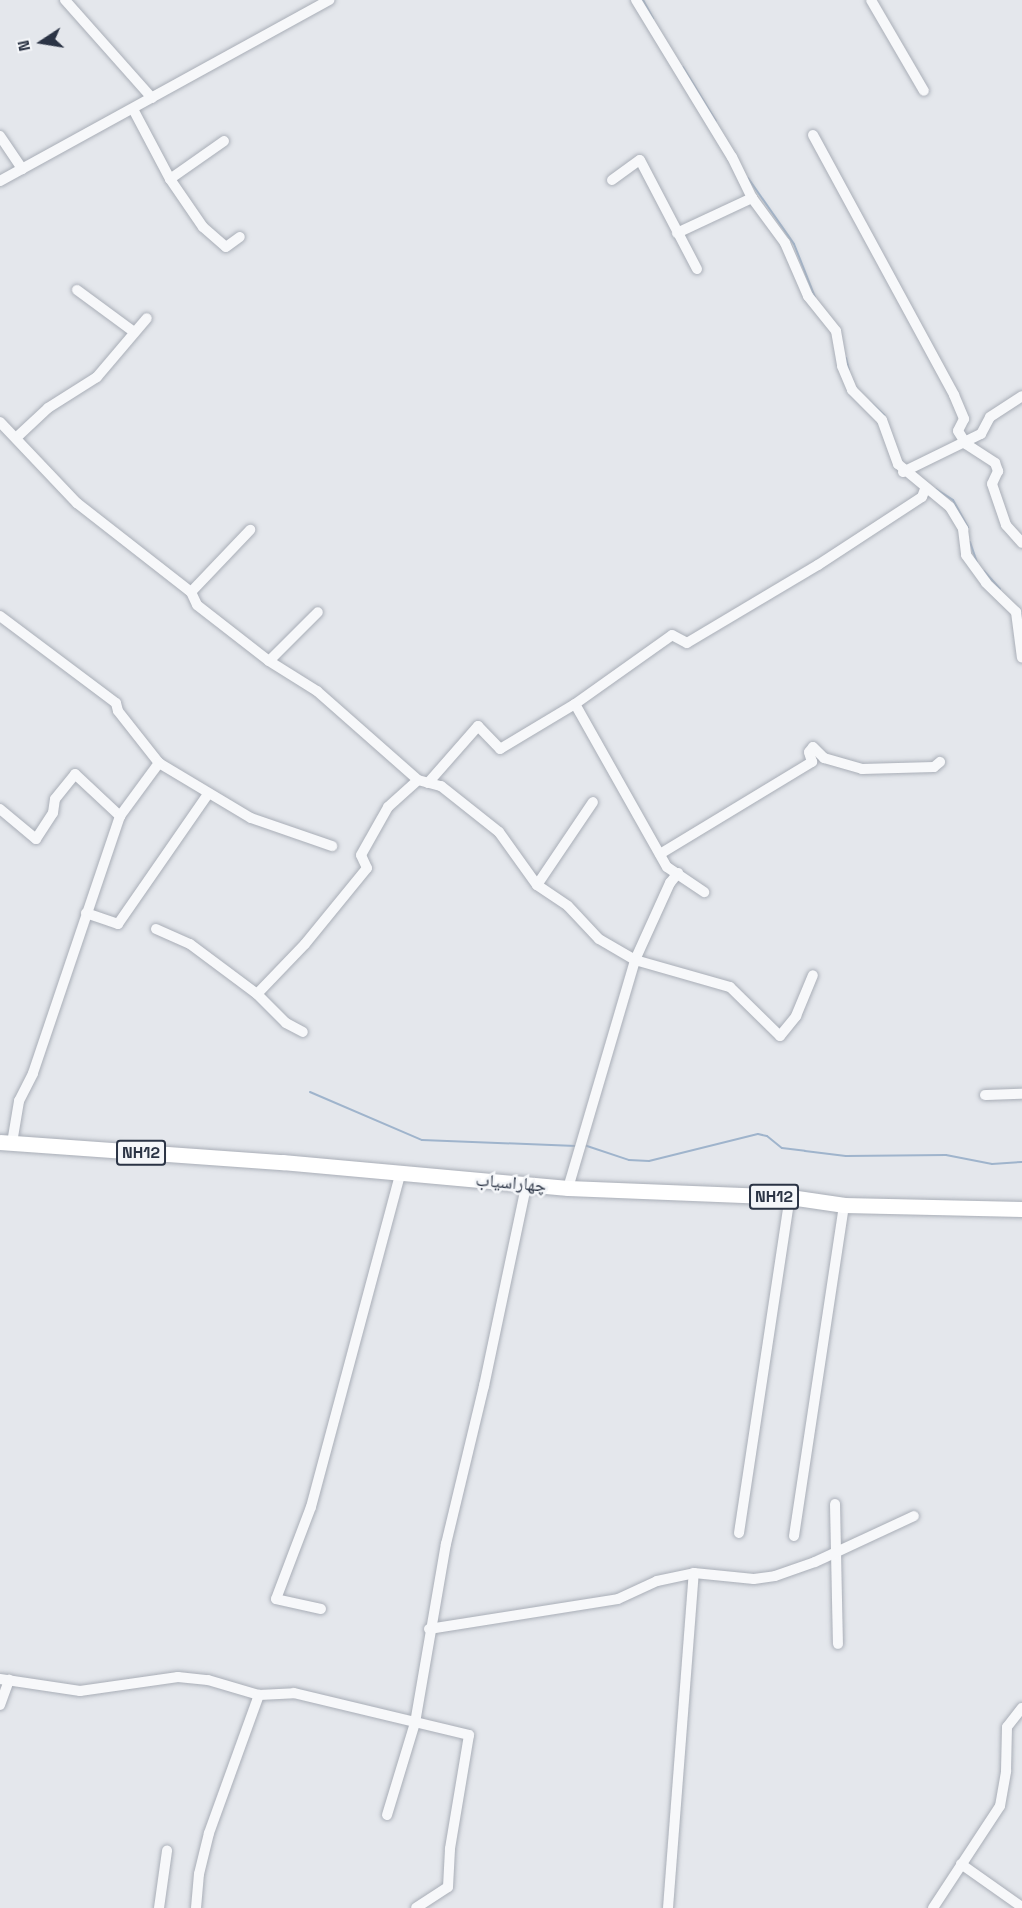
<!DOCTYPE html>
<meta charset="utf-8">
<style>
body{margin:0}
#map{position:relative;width:1022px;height:1908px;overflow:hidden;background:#e4e7ec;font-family:"Space Grotesk","Noto Naskh Arabic",sans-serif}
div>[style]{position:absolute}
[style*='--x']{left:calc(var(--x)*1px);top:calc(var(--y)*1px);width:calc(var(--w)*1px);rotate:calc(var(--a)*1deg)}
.stream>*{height:2px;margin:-1px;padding:0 1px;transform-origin:1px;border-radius:1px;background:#9fb4cc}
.roads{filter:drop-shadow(0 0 2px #a9aeb7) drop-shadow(0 0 2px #a9aeb7)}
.minor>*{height:10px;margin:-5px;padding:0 5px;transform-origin:5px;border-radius:5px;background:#f7f8fa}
.highway>*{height:15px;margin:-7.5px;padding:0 7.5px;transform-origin:7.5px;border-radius:7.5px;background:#fff}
span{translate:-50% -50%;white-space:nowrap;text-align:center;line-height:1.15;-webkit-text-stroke:5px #f4f6f9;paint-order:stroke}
.shield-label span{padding:2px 4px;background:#f4f6f9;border:2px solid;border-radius:4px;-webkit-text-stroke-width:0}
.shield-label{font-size:16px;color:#2b3445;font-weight:700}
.street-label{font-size:18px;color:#2b3445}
.north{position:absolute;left:12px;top:12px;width:60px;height:60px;-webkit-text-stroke:4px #f4f6f9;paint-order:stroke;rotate:258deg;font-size:16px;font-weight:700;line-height:24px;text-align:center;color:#2b3445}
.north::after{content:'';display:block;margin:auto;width:21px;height:27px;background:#2b3445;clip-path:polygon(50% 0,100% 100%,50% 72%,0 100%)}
</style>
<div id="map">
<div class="stream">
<i style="--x:643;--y:0;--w:21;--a:61"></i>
<i style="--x:683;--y:67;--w:63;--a:58.6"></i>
<i style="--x:748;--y:178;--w:80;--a:55.1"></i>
<i style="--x:794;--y:244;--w:57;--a:68.4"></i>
<i style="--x:846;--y:358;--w:12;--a:76"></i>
<i style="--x:869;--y:401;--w:21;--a:43"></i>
<i style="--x:936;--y:489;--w:20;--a:33"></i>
<i style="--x:953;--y:500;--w:31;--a:61"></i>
<i style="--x:970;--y:542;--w:21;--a:71"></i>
<i style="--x:984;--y:571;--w:24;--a:48"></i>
<i style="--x:310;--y:1092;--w:122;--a:23.2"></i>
<i style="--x:422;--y:1140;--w:154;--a:2.2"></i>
<i style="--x:584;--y:1145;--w:47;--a:18.4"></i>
<i style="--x:629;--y:1160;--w:20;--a:3"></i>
<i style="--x:649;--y:1161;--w:112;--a:-13.9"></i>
<i style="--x:758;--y:1134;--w:9;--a:13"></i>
<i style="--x:767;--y:1136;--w:19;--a:39"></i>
<i style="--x:782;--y:1148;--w:23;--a:7"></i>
<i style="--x:805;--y:1151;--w:41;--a:7"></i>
<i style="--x:846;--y:1156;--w:100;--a:-0.6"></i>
<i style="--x:946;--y:1155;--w:47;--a:11.1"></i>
<i style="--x:992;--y:1164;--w:30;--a:-4"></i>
</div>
<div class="roads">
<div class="minor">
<i style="--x:65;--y:0;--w:131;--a:48.4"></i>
<i style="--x:636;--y:0;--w:184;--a:58.6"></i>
<i style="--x:732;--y:157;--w:46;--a:64"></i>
<i style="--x:752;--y:198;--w:56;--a:53.7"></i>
<i style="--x:785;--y:243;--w:58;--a:66.5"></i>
<i style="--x:808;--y:296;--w:45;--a:51.3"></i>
<i style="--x:836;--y:331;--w:36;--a:80"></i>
<i style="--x:842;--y:366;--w:26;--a:67"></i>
<i style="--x:852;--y:390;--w:42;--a:45"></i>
<i style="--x:882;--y:420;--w:47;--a:70"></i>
<i style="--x:898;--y:464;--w:67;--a:39.6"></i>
<i style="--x:950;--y:507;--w:26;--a:59"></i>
<i style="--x:963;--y:529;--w:26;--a:83"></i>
<i style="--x:966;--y:555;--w:34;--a:54"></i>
<i style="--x:986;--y:583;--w:42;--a:44"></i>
<i style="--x:1016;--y:612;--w:46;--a:82.6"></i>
<i style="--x:871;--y:0;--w:105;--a:59.8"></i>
<i style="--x:133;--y:109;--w:79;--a:62.1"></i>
<i style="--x:170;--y:179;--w:58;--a:55.5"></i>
<i style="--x:203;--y:227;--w:30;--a:41"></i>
<i style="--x:226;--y:247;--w:17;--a:-36"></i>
<i style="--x:813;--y:135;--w:296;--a:61.5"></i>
<i style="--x:954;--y:395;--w:26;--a:67"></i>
<i style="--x:964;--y:419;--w:13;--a:117"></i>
<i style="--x:958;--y:431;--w:15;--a:58"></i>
<i style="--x:966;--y:444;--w:35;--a:33"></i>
<i style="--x:995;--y:463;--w:9;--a:69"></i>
<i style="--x:998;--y:471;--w:14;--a:115"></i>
<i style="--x:992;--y:484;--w:43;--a:71.1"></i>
<i style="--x:1006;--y:525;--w:24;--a:48"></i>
<i style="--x:0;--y:136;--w:40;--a:56"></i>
<i style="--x:170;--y:179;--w:66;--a:-35.1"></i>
<i style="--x:612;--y:180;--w:34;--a:-36"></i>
<i style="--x:640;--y:160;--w:123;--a:62.4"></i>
<i style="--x:0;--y:181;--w:376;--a:-28.8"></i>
<i style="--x:677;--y:233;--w:83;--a:-25"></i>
<i style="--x:77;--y:290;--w:71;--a:36.4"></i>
<i style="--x:0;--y:422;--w:112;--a:46.5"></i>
<i style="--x:77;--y:503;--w:145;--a:38"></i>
<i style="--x:191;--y:592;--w:14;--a:65"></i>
<i style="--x:197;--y:605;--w:91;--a:37.9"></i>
<i style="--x:269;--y:661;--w:57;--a:32"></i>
<i style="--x:317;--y:691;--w:135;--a:41.4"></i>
<i style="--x:418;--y:780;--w:24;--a:15"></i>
<i style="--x:441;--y:786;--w:74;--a:38.4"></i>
<i style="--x:499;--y:832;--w:65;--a:54.4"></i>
<i style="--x:537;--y:885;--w:37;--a:34"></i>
<i style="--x:568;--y:906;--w:45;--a:46.8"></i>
<i style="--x:599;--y:939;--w:42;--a:30.3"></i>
<i style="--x:635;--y:960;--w:99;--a:15.9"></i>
<i style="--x:730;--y:987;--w:70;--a:44.4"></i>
<i style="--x:780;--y:1036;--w:26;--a:-51"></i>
<i style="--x:796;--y:1016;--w:44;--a:-67.5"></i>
<i style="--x:17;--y:437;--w:42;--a:-43.1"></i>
<i style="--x:48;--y:408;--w:58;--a:-32.3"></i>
<i style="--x:97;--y:377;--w:77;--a:-49.7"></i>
<i style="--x:903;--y:472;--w:87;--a:-26"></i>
<i style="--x:981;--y:434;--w:19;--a:-62"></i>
<i style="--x:990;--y:417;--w:38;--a:-33"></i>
<i style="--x:191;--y:592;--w:86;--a:-46.4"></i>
<i style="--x:0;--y:616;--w:145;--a:36.9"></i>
<i style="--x:116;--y:703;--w:8;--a:76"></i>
<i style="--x:118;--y:711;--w:66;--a:51.7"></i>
<i style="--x:159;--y:763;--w:107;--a:30.9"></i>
<i style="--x:251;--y:818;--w:86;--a:19.1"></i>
<i style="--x:269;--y:661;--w:69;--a:-45"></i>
<i style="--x:575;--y:704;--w:187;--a:60.6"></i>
<i style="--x:667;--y:867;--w:45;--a:34"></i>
<i style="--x:428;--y:783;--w:76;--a:-48.7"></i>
<i style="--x:478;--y:726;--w:32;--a:46"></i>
<i style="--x:500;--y:749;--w:87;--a:-31"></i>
<i style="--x:575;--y:704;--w:119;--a:-35.4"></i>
<i style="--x:672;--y:635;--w:17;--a:28"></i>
<i style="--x:687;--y:643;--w:152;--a:-30.8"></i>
<i style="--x:818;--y:565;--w:124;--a:-33.2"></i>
<i style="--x:922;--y:497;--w:9;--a:-69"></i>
<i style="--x:0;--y:809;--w:47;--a:39.8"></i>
<i style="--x:36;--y:839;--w:31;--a:-57"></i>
<i style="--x:53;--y:813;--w:14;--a:-82"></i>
<i style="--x:55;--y:799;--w:32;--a:-51"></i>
<i style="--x:75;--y:774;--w:62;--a:43"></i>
<i style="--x:660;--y:854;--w:178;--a:-31.2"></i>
<i style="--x:812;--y:762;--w:10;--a:-107"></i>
<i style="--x:809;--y:752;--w:6;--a:-51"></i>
<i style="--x:813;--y:747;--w:16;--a:45"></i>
<i style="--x:824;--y:758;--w:40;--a:16"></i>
<i style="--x:862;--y:769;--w:72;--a:-1.6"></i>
<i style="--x:934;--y:767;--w:8;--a:-40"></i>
<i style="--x:537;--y:885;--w:100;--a:-56"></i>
<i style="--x:86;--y:913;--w:34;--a:19"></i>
<i style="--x:118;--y:924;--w:158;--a:-55.3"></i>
<i style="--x:156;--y:929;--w:37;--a:24"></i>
<i style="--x:190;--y:944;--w:84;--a:36.7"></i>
<i style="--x:257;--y:994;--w:41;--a:45"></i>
<i style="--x:286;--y:1023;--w:19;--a:28"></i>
<i style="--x:257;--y:994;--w:69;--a:-46.2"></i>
<i style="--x:305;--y:944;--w:98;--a:-50.8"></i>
<i style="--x:367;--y:868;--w:14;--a:-115"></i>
<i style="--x:361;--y:855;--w:55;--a:-60.6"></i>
<i style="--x:388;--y:807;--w:40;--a:-42"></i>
<i style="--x:985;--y:1095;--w:37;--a:-2"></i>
<i style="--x:12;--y:1143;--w:43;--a:-80.5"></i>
<i style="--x:19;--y:1101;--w:31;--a:-63"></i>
<i style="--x:33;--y:1073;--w:271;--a:-71.3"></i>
<i style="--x:120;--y:816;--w:66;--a:-53.7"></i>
<i style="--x:568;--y:1188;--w:238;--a:-73.6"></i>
<i style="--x:635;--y:960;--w:85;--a:-65.6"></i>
<i style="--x:670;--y:883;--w:13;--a:-51"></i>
<i style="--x:835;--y:1504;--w:140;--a:88.8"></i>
<i style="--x:739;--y:1533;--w:340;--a:-81.4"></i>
<i style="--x:794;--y:1536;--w:335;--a:-81.4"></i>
<i style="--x:321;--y:1609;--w:46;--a:-167.5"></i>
<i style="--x:276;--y:1599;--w:98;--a:-69.2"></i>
<i style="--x:311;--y:1507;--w:345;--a:-75"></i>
<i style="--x:429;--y:1629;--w:191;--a:-9"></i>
<i style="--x:618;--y:1599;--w:43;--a:-24.8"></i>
<i style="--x:657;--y:1581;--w:38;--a:-12"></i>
<i style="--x:694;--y:1573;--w:60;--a:5.7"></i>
<i style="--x:754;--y:1579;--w:21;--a:-8"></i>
<i style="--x:775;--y:1576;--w:42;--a:-19.3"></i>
<i style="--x:815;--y:1562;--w:109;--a:-24.9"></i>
<i style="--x:0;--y:1679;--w:81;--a:8.5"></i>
<i style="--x:80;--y:1691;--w:99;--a:-8.1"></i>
<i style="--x:178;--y:1677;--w:30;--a:6"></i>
<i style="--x:208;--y:1680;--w:53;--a:16.4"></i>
<i style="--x:259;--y:1695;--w:35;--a:-3"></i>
<i style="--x:294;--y:1693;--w:180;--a:13.5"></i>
<i style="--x:469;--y:1735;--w:116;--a:99.5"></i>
<i style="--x:450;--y:1849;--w:38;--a:93"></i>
<i style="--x:448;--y:1887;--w:38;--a:147"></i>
<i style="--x:0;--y:1705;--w:27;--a:-70"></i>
<i style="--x:387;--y:1815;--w:96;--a:-73.1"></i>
<i style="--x:415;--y:1723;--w:182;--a:-80.2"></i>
<i style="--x:446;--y:1544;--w:163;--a:-76.5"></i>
<i style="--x:484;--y:1386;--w:208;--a:-78.1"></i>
<i style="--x:961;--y:1864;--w:75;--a:35.2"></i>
<i style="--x:159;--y:1908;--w:58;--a:-82"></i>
<i style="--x:196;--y:1908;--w:34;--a:-85"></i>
<i style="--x:199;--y:1874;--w:42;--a:-76.3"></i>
<i style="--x:209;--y:1833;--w:147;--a:-70.1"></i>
<i style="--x:668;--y:1908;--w:336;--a:-85.6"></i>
<i style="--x:933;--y:1908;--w:122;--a:-56.7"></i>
<i style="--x:1000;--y:1806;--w:36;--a:-80"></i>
<i style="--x:1006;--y:1771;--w:44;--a:-88.7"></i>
<i style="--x:1007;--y:1727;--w:24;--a:-52"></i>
</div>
<div class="highway">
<i style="--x:0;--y:1142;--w:283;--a:4.1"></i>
<i style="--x:282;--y:1162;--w:287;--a:5.2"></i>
<i style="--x:568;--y:1188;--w:222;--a:2.3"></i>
<i style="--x:790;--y:1197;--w:55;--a:8.4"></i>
<i style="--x:844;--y:1205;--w:178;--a:1.3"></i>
</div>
</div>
<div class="shield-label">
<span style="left:141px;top:1153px">NH12</span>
<span style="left:774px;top:1197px">NH12</span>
</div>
<div class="street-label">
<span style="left:511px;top:1183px;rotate:5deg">چهاراسیاب</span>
</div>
<div class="north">N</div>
</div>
